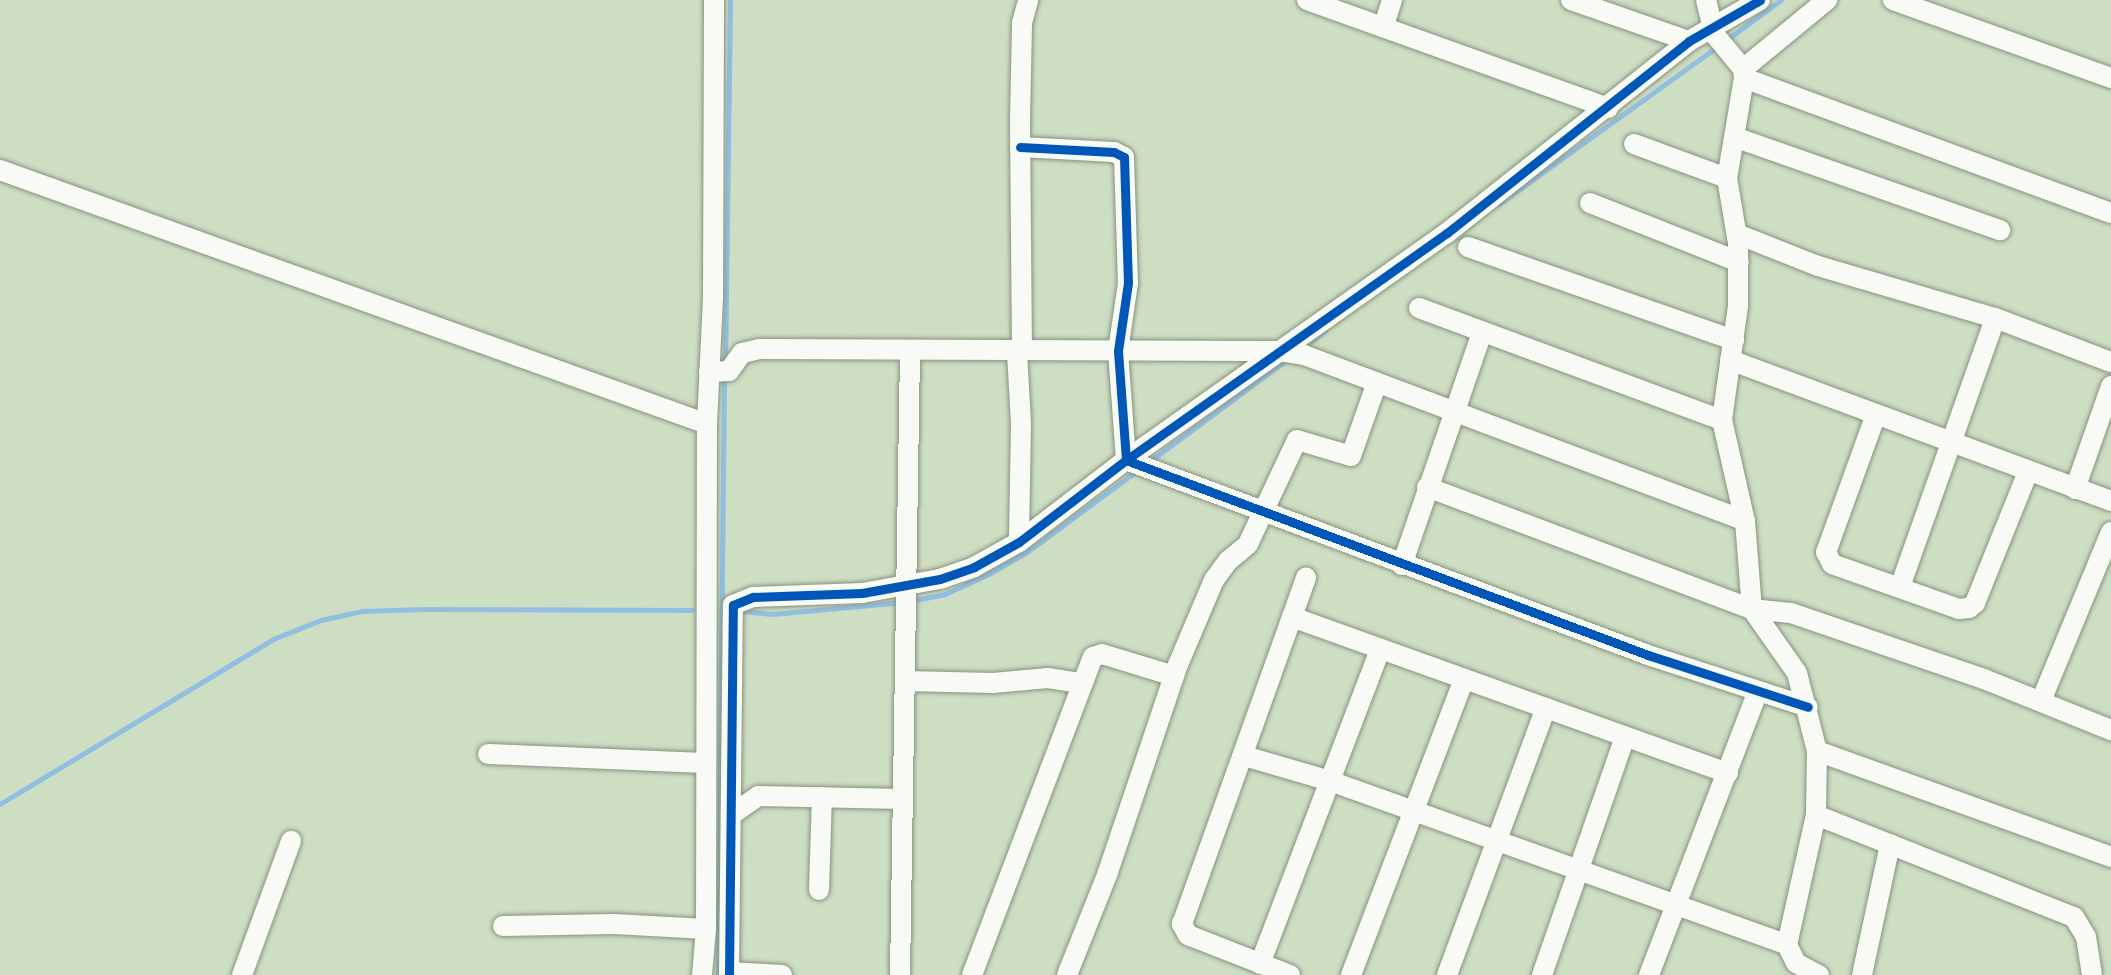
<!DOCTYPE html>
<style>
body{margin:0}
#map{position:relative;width:2111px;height:975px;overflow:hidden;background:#cedec3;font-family:"Varela Round",sans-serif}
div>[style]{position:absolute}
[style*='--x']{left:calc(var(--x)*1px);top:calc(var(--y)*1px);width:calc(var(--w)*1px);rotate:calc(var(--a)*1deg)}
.stream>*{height:4.5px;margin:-2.25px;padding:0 2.25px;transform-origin:2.25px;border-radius:2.25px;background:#92bee2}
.roads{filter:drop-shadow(0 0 2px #86937e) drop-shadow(0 0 2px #86937e)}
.minor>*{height:20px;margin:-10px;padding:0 10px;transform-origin:10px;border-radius:10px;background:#f8faf6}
.cycleway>*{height:9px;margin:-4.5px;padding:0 4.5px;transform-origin:4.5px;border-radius:4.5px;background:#0057b8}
span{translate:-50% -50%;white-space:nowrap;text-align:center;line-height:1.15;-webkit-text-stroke:6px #cbe9b8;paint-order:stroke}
</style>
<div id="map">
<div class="stream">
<i style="--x:1725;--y:41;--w:69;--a:-36.2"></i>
<i style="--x:1499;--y:204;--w:270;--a:-35.8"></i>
<i style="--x:1303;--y:348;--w:28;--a:-38"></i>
<i style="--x:725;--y:366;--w:366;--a:-89.2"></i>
<i style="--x:1149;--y:462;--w:174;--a:-36.6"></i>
<i style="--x:910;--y:601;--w:36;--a:-11"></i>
<i style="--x:945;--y:594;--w:46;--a:-24.3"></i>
<i style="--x:987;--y:575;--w:46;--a:-29.9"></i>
<i style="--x:1027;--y:552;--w:137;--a:-36.4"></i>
<i style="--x:740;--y:611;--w:33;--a:5"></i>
<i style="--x:773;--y:614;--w:130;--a:-5.3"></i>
<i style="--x:0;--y:804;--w:319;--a:-31.1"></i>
<i style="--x:273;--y:639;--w:52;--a:-21.6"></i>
<i style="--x:321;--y:620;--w:42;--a:-12.4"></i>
<i style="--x:362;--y:611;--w:61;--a:-1.9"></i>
<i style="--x:423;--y:609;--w:269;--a:0.2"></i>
<i style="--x:718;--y:975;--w:597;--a:-89.42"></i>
</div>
<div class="roads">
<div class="minor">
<i style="--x:1307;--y:0;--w:320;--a:19.7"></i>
<i style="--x:1571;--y:0;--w:125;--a:19.2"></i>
<i style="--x:1706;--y:0;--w:36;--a:76"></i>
<i style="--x:1715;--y:35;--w:44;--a:50.5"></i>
<i style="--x:1743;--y:69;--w:9;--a:84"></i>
<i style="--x:1744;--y:78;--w:101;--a:99.6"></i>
<i style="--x:1727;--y:178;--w:66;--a:80.4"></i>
<i style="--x:1738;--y:243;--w:63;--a:90"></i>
<i style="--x:1738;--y:306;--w:115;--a:98"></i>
<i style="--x:1722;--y:420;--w:104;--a:77.2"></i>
<i style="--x:1745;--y:521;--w:88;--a:85.5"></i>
<i style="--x:1752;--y:609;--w:78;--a:54.9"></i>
<i style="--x:1797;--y:673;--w:81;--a:75.6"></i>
<i style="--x:1817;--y:751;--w:64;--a:90.9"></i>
<i style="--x:1816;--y:815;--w:133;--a:102.6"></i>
<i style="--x:1787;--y:945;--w:20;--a:63"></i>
<i style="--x:1796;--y:963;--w:26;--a:28"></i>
<i style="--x:1893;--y:0;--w:232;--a:19.7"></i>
<i style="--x:1384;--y:25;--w:26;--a:-72"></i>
<i style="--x:1743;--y:69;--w:109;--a:-39.4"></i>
<i style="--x:1744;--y:78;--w:391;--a:20.2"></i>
<i style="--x:1737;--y:138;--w:279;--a:19.3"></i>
<i style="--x:1634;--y:144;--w:99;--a:20.1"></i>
<i style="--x:1020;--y:147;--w:94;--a:3"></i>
<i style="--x:1114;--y:152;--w:11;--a:27"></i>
<i style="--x:1124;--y:157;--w:126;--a:88.2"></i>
<i style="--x:1128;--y:283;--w:69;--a:98.4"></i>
<i style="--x:1118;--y:351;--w:109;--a:85.8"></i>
<i style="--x:1126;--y:460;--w:557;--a:20.48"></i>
<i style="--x:1648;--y:655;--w:168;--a:18"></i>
<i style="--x:0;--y:170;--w:751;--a:19.76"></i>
<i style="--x:1590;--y:203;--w:160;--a:21.6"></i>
<i style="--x:1737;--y:234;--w:87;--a:21.6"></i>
<i style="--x:1818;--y:266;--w:184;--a:16.4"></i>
<i style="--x:1995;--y:318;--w:124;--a:20.8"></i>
<i style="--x:1468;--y:247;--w:282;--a:19.3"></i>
<i style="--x:1419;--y:308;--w:323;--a:20.3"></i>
<i style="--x:1017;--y:352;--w:72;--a:86.8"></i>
<i style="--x:1021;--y:424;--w:118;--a:91"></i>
<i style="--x:1022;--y:352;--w:232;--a:-90.5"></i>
<i style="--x:1020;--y:120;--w:97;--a:-88.8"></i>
<i style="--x:1022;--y:23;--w:24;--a:-75"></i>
<i style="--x:1730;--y:360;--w:406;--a:20.3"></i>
<i style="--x:709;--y:372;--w:20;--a:-3"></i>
<i style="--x:729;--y:371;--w:22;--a:-54"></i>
<i style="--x:742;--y:353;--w:17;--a:-13"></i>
<i style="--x:759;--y:349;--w:520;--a:0.22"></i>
<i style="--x:1279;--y:351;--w:25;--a:9"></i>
<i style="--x:1304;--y:355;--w:471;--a:20.6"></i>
<i style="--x:1875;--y:417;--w:144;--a:109.9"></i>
<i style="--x:1826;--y:552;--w:13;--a:63"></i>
<i style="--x:1832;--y:564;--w:135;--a:19.5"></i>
<i style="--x:1959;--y:609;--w:10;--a:-6"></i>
<i style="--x:1969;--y:608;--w:8;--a:-40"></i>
<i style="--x:1975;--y:603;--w:141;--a:-68"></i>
<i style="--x:1427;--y:487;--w:347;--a:20.6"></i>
<i style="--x:1752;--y:609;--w:39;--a:6"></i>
<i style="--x:1791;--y:613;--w:204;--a:18.9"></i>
<i style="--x:1984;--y:679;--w:137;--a:21.9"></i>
<i style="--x:2075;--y:489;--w:109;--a:-70.7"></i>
<i style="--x:1402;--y:565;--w:245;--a:-71"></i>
<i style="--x:1900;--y:587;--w:285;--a:-70.5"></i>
<i style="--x:1292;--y:617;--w:463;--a:19.7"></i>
<i style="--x:905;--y:681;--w:88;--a:1.3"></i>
<i style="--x:993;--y:683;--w:55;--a:-5.2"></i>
<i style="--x:1048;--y:678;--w:33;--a:9"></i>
<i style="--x:2041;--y:701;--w:183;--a:-67.5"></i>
<i style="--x:1817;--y:751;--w:313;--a:19.8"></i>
<i style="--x:488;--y:754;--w:218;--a:2.4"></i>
<i style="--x:1244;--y:756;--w:90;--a:16.2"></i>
<i style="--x:1330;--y:781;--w:486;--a:19.7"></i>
<i style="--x:731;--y:815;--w:33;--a:-35"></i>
<i style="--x:758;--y:796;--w:145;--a:1.2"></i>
<i style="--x:1816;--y:815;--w:277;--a:21.6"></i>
<i style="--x:2074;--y:917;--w:23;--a:59"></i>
<i style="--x:2086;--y:937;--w:38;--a:81"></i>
<i style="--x:819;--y:890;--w:93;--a:-88.2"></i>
<i style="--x:503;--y:926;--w:111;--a:-1"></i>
<i style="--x:614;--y:924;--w:92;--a:3.1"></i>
<i style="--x:1260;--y:964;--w:337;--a:-69.1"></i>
<i style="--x:729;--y:972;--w:53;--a:3.2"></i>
<i style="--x:242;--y:975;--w:143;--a:-69.9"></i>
<i style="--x:702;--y:975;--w:46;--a:-85"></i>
<i style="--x:706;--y:929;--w:505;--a:-89.89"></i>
<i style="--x:707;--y:424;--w:128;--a:-87.3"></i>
<i style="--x:713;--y:296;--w:296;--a:-89.8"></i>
<i style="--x:729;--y:975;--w:370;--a:-89.4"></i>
<i style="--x:733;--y:605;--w:22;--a:-22"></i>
<i style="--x:753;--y:597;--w:109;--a:-2.1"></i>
<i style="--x:862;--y:593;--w:79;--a:-10.2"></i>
<i style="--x:940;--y:579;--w:36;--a:-19"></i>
<i style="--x:974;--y:567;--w:51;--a:-29.1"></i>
<i style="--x:1019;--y:542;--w:135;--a:-37.5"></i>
<i style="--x:1126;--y:460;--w:393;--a:-35.3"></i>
<i style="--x:1447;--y:233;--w:309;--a:-38.4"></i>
<i style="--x:1689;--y:41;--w:82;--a:-30"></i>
<i style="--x:900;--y:975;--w:622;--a:-89.08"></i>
<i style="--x:972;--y:975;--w:340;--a:-69.2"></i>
<i style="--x:1093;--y:657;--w:9;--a:-18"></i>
<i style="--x:1102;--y:654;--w:75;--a:17"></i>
<i style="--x:1067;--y:975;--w:108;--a:-68.2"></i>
<i style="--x:1107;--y:875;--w:219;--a:-71.4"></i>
<i style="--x:1177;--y:667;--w:95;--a:-67"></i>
<i style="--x:1214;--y:580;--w:24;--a:-54"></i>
<i style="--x:1228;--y:561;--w:26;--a:-40"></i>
<i style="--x:1248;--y:544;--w:115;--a:-64.8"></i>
<i style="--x:1297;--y:440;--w:56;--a:16.5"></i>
<i style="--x:1351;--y:456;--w:78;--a:-70.6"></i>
<i style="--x:1290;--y:975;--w:110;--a:-158.6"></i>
<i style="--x:1188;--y:935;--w:13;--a:-119"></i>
<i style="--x:1182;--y:924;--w:368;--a:-70.3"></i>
<i style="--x:1351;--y:975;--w:317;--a:-69.1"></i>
<i style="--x:1447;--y:975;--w:285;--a:-69.7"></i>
<i style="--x:1542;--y:975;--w:252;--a:-70.8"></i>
<i style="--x:1649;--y:975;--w:304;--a:-69"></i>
<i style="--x:1862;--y:975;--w:134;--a:-77.9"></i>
</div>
</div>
<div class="cycleway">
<i style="--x:1020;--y:147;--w:94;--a:3"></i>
<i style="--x:1114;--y:152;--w:11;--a:27"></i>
<i style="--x:1124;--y:157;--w:126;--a:88.2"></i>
<i style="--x:1128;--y:283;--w:69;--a:98.4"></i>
<i style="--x:1118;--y:351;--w:109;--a:85.8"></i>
<i style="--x:1126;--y:460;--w:557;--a:20.48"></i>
<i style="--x:1648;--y:655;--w:168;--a:18"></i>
<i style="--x:729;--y:975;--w:370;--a:-89.4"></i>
<i style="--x:733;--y:605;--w:22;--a:-22"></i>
<i style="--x:753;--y:597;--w:109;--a:-2.1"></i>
<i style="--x:862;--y:593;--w:79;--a:-10.2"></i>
<i style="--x:940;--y:579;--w:36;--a:-19"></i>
<i style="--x:974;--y:567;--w:51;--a:-29.1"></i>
<i style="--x:1019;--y:542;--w:135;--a:-37.5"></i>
<i style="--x:1126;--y:460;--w:393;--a:-35.3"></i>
<i style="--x:1447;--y:233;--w:309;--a:-38.4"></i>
<i style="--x:1689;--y:41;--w:82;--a:-30"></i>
</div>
</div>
